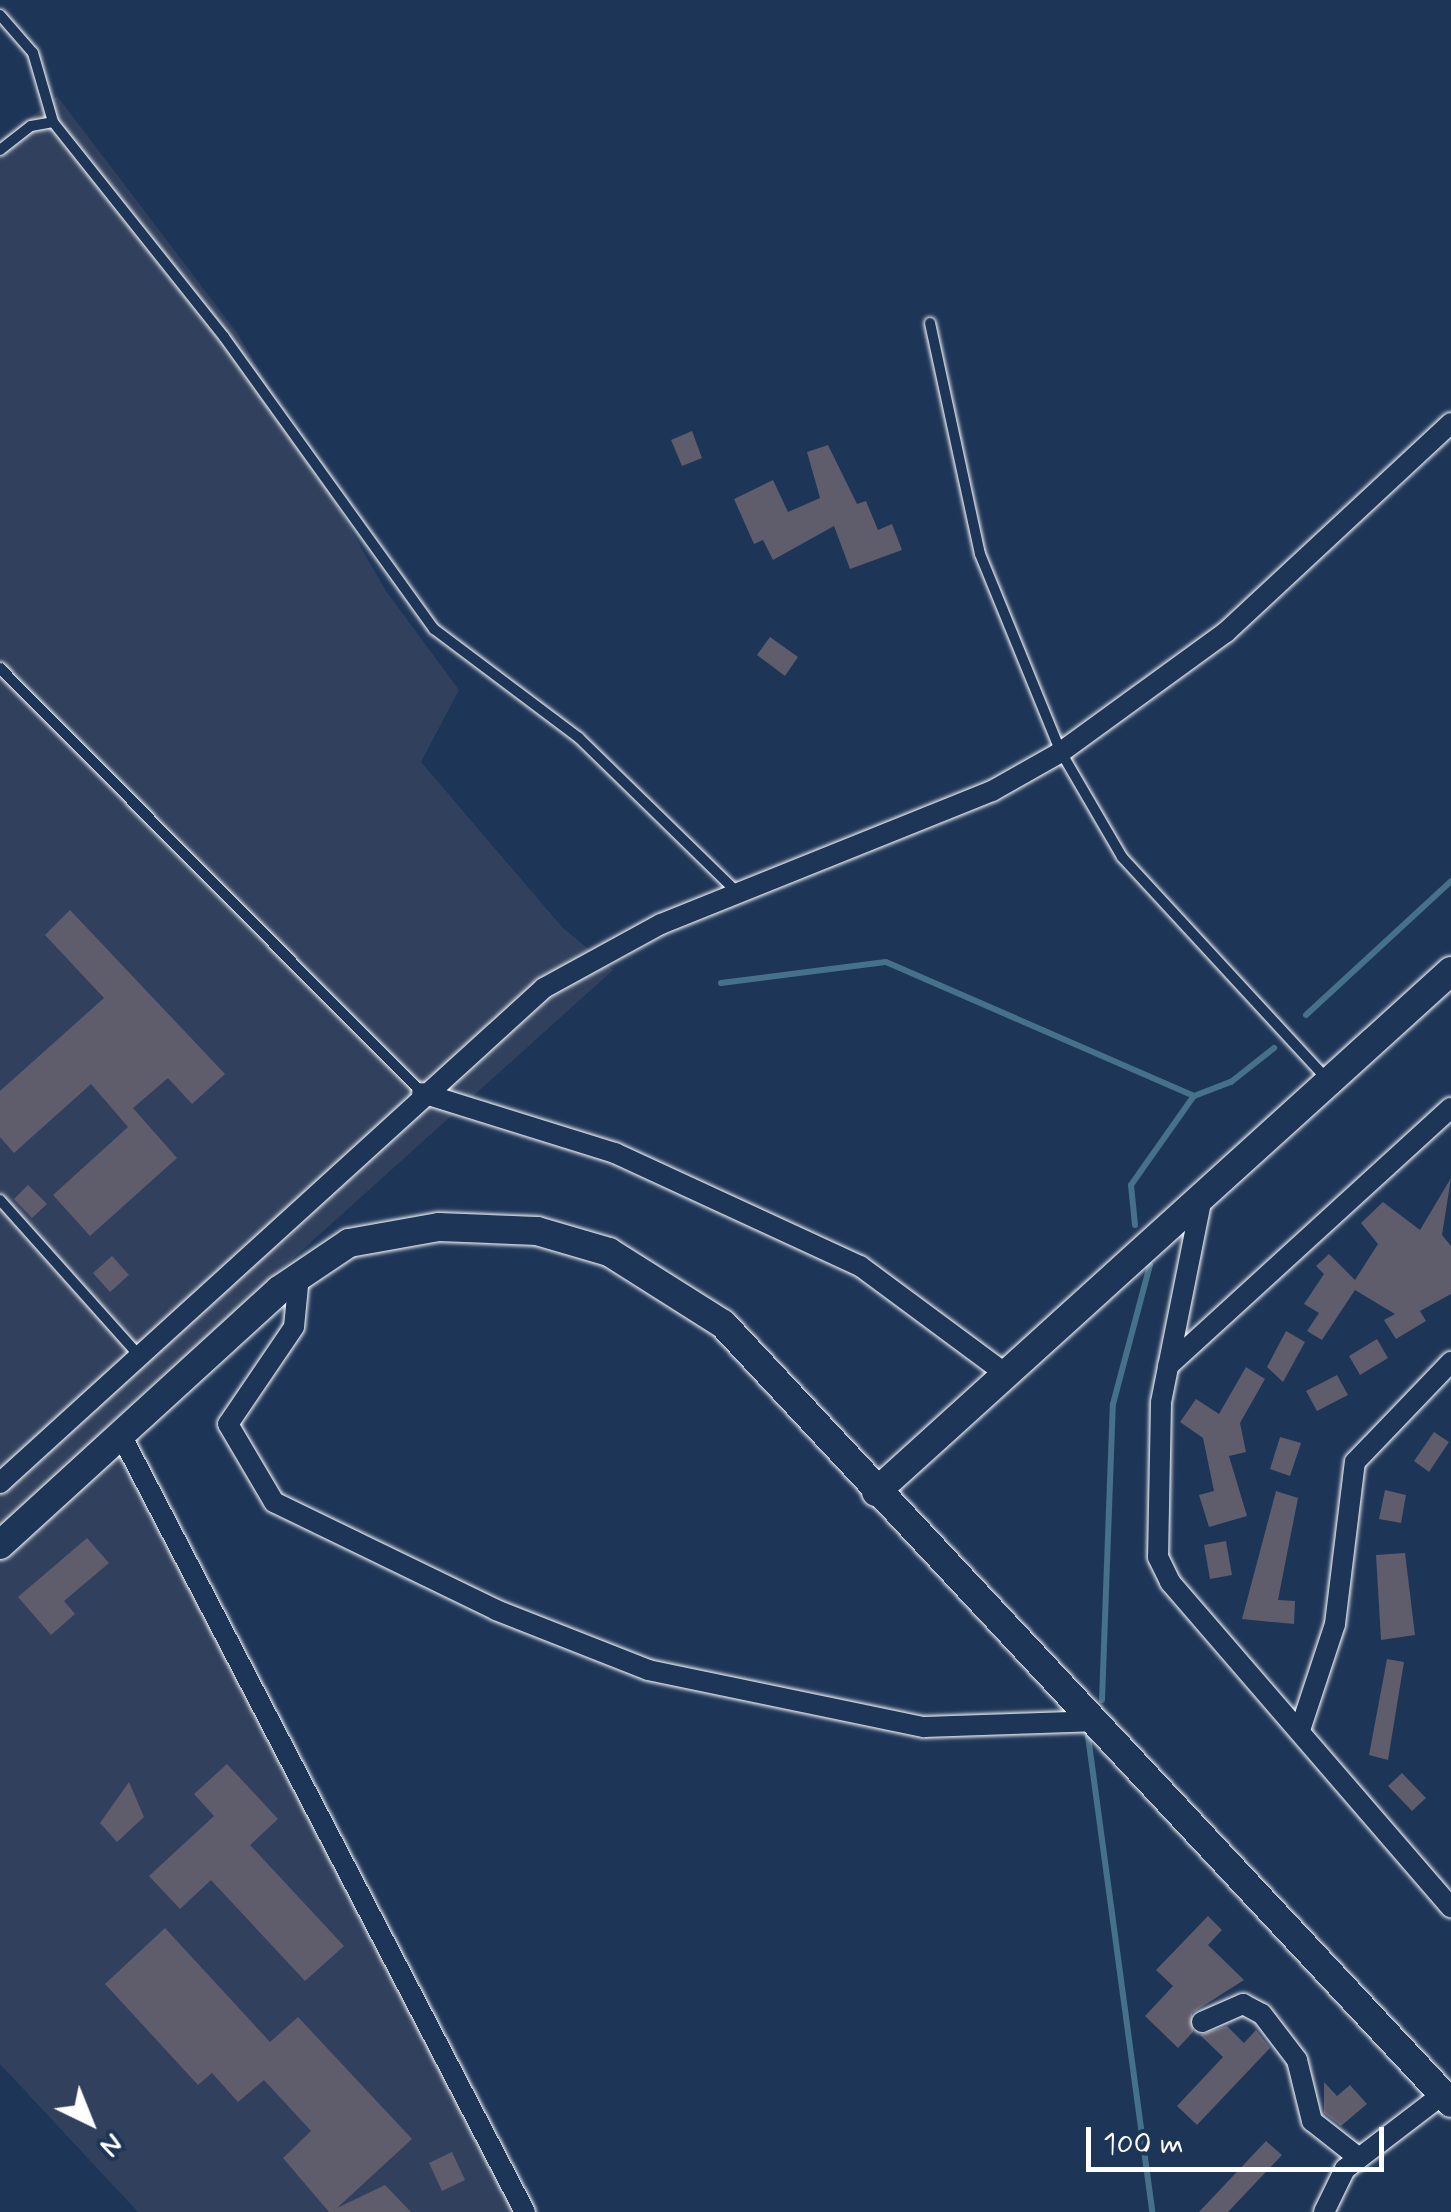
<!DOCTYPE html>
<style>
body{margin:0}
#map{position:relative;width:1451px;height:2212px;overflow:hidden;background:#1d3557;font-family:Mynerve,sans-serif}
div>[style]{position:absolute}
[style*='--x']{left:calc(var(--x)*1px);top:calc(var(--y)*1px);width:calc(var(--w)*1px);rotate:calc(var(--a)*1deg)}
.built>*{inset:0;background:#31415d}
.stream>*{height:6px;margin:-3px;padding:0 3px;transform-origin:3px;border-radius:3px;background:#45718a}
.building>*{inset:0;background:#5f5c6c}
.roads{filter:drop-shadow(0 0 2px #fff) drop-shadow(0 0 2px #fff)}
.service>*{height:10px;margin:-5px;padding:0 5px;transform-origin:5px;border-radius:5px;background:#1d3557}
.minor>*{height:20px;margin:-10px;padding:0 10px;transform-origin:10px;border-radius:10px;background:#1d3557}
.tertiary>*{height:28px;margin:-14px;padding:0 14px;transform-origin:14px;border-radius:14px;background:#1d3557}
span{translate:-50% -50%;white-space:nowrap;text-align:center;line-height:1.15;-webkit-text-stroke:8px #1d3557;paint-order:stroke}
.north{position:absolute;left:40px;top:2072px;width:100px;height:100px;-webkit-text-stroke:8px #1d3557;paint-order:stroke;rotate:137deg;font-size:28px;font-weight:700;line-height:40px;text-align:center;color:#fff}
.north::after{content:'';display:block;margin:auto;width:35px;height:45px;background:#fff;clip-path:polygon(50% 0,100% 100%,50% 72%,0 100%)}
.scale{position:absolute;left:1086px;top:2127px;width:298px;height:45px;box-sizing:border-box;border:5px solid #fff;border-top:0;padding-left:12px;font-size:30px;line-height:35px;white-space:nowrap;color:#fff;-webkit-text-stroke:8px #1d3557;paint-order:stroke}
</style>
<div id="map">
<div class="built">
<i style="clip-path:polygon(57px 96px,238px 334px,386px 591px,459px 690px,421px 762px,562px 927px,613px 970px,106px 1427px,172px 1514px,519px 2212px,138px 2212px,0 2064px,0 143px)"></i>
</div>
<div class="stream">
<i style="--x:721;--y:983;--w:166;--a:-7.3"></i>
<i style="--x:886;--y:962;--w:336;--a:23.5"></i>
<i style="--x:1194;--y:1096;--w:40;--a:-21"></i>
<i style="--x:1231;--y:1082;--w:55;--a:-38.3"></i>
<i style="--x:1306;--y:1015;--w:197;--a:-42.7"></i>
<i style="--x:1135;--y:1225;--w:40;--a:-95.7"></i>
<i style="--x:1131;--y:1185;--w:108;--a:-54.8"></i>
<i style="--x:1102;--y:1700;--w:296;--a:-87.9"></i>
<i style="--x:1113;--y:1404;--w:144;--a:-75.1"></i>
<i style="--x:1088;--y:1736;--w:480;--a:82.3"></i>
</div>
<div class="building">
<i style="clip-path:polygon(692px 431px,702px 458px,682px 466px,671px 440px)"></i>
<i style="clip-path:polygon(828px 445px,857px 504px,866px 501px,878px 530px,892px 524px,902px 550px,850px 569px,834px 526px,773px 560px,763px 540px,754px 544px,734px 499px,773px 480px,788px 512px,820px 498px,807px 452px)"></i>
<i style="clip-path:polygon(770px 637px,798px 657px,785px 676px,757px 655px)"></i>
<i style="clip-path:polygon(70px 910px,225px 1074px,192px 1104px,168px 1078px,133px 1108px,177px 1158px,90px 1236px,53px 1195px,128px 1127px,91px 1084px,14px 1153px,0 1137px,0 1091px,104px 998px,45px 935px)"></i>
<i style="clip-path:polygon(1451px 1178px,1442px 1235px,1451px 1246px,1451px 1294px,1420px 1311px,1426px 1321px,1396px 1339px,1384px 1320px,1395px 1314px,1355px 1290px,1322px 1340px,1307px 1331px,1319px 1313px,1304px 1304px,1324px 1274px,1316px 1266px,1329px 1254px,1355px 1280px,1378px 1244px,1361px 1223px,1383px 1202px,1420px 1230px)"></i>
<i style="clip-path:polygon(28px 1185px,47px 1204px,32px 1218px,14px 1199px)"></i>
<i style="clip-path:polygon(112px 1256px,129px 1275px,110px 1292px,93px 1273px)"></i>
<i style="clip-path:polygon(1286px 1331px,1305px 1342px,1283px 1382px,1267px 1367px)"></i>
<i style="clip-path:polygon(1377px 1339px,1388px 1358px,1360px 1375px,1349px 1356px)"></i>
<i style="clip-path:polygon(1246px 1367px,1265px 1379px,1240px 1423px,1246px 1452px,1229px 1456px,1247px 1516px,1209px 1527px,1199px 1495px,1214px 1491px,1203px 1438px,1180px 1422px,1196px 1399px,1219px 1414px)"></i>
<i style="clip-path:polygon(1337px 1375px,1348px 1395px,1317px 1411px,1306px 1391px)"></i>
<i style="clip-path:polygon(1434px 1432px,1449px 1442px,1429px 1472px,1414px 1461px)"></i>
<i style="clip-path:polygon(1280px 1437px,1301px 1443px,1290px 1476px,1270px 1469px)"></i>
<i style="clip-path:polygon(1385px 1490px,1406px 1495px,1401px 1523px,1379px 1519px)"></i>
<i style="clip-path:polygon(1276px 1491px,1298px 1498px,1278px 1600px,1295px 1601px,1294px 1624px,1242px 1619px)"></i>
<i style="clip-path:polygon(87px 1538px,109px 1563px,64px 1601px,75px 1614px,51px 1635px,18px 1597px)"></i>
<i style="clip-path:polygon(1226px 1541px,1232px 1575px,1210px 1579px,1204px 1545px)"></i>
<i style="clip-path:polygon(1405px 1553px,1415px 1635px,1381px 1640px,1376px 1555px)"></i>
<i style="clip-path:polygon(1387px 1659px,1404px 1662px,1388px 1760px,1369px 1755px)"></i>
<i style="clip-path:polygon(227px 1764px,278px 1819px,250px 1845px,344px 1946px,305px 1981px,211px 1880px,180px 1909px,149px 1876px,214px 1816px,194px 1794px)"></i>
<i style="clip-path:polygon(1402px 1773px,1426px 1798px,1412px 1811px,1388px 1786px)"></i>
<i style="clip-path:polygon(129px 1782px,144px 1817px,117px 1842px,100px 1823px)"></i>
<i style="clip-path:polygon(1208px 1916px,1222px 1930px,1208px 1945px,1244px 1980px,1192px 2013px,1193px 2032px,1178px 2048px,1145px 2016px,1173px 1986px,1156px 1970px)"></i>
<i style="clip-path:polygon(165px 1928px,270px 2042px,298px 2017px,412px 2139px,337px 2208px,385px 2185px,411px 2212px,329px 2212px,283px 2158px,311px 2131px,264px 2080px,238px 2102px,212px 2073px,198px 2085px,105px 1984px)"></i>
<i style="clip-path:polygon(1227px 2026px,1244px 2043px,1256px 2030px,1270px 2048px,1197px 2125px,1177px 2106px,1223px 2057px,1200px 2035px)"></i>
<i style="clip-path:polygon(1324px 2082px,1337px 2096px,1350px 2085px,1367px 2104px,1341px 2126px,1324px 2113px)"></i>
<i style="clip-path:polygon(1266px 2141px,1282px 2155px,1228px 2212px,1199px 2212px)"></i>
<i style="clip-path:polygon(452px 2152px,465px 2180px,442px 2191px,429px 2163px)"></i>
</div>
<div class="roads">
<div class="service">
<i style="--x:0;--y:15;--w:50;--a:49"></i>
<i style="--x:33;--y:53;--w:72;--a:73.8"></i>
<i style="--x:53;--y:122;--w:275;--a:51.5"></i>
<i style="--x:224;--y:337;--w:360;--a:54.3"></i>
<i style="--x:434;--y:629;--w:181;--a:36.9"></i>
<i style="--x:579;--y:738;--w:222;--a:44.3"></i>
<i style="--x:0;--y:150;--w:39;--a:-38"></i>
<i style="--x:31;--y:126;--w:22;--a:-10"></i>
<i style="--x:930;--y:323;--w:236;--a:77.8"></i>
<i style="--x:980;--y:554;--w:214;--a:67.8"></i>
<i style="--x:1061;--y:752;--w:121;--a:59.8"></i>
<i style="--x:1122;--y:857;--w:304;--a:47.3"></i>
<i style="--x:0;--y:668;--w:599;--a:45.2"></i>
<i style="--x:0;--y:1200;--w:205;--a:48.2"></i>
</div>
<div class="minor">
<i style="--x:422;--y:1093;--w:202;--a:17.3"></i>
<i style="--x:615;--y:1153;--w:270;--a:24.8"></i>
<i style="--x:860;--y:1266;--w:182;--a:36.5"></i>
<i style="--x:1202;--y:1197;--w:210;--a:101.3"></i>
<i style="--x:1161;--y:1403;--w:154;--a:91.1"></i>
<i style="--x:1158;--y:1557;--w:28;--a:64"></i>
<i style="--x:1170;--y:1582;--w:430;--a:49.2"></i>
<i style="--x:299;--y:1276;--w:51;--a:95.6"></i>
<i style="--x:294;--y:1327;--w:117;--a:124.2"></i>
<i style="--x:228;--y:1424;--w:91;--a:59.5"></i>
<i style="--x:274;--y:1502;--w:247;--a:25.9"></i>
<i style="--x:496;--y:1610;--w:163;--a:21.5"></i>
<i style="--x:648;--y:1670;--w:282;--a:11.7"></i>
<i style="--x:924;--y:1727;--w:168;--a:-2"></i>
<i style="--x:1168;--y:1366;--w:383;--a:-42.4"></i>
<i style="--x:121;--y:1435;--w:876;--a:62.53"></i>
<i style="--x:0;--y:1483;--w:736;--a:-42.3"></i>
<i style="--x:544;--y:988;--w:133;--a:-28.7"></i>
<i style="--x:661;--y:924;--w:357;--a:-21.9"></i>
<i style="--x:992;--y:791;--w:79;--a:-29.5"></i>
<i style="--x:1061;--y:752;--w:204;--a:-36"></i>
<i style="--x:1226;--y:632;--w:307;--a:-42.9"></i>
<i style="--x:1300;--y:1730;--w:112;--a:-71.7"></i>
<i style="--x:1335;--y:1624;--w:163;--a:-83"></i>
<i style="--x:1355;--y:1462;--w:139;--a:-46.2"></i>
<i style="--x:1202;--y:2022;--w:45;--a:-23.7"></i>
<i style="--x:1243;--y:2004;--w:21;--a:28"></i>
<i style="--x:1262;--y:2014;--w:58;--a:52.7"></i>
<i style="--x:1297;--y:2060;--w:63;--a:76.2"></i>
<i style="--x:1312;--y:2121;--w:60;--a:38.2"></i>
<i style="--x:1324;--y:2212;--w:48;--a:-64"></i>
<i style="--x:1345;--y:2169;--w:123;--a:-37.4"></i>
</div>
<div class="tertiary">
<i style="--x:876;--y:1492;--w:776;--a:-42.18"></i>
<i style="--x:0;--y:1545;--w:378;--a:-42.4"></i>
<i style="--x:279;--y:1290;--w:84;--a:-33.9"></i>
<i style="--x:349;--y:1243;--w:91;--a:-10.1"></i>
<i style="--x:439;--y:1227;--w:98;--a:2.3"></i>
<i style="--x:537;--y:1231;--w:75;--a:16.3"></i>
<i style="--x:609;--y:1252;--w:135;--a:32.3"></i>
<i style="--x:723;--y:1324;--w:1066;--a:46.94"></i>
</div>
</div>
<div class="north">N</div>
<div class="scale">100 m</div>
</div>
